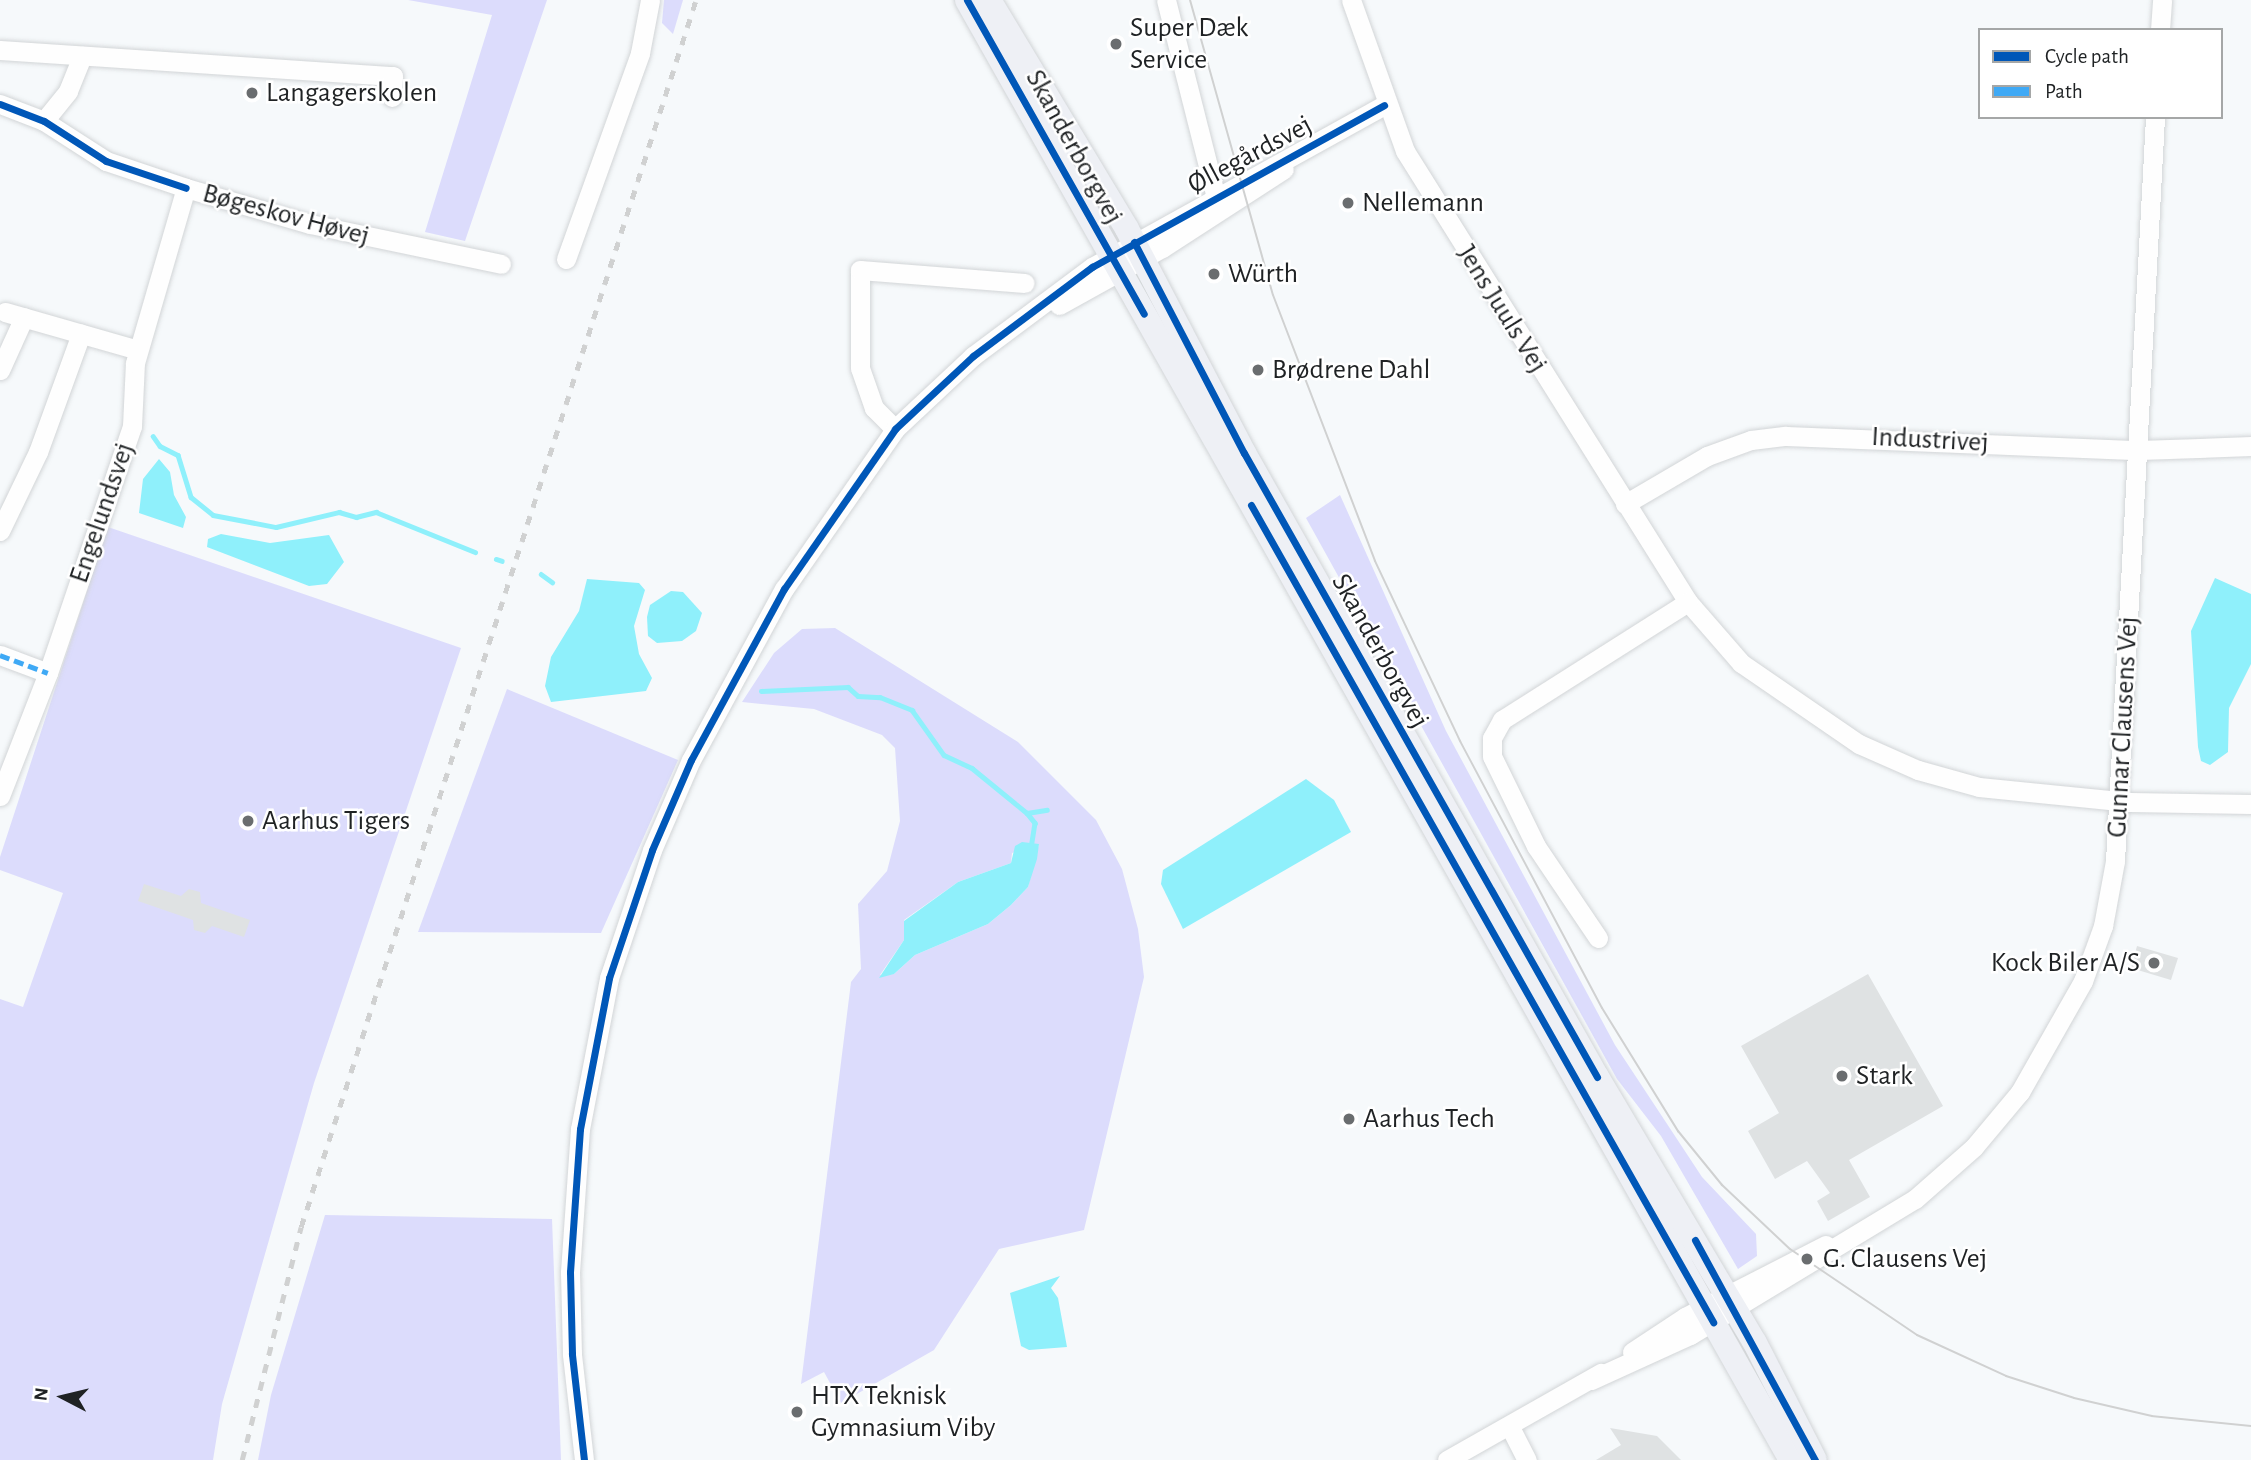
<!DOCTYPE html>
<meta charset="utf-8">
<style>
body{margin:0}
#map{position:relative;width:2251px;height:1460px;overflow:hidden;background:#f6f9fb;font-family:"Alegreya Sans",sans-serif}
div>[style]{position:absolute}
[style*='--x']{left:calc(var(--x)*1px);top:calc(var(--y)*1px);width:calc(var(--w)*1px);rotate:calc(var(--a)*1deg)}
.green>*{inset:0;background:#dcdcfc}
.water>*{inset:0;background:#8ff0fb}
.stream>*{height:4.5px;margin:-2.25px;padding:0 2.25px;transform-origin:2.25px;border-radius:2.25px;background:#8ff0fb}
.building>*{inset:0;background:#dfe2e3}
.roads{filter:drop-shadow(0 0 2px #d2d5d7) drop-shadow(0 0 2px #d2d5d7)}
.minor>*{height:19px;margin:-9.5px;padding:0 9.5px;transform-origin:9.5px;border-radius:9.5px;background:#fefefe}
.major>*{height:24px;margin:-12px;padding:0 12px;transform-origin:12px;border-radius:12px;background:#eef0f5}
.tram>*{height:2px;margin:-1px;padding:0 1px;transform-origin:1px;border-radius:1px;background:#d0d1d1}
.rail>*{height:4.5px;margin-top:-2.25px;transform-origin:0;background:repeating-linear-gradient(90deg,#d0d1d1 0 9px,transparent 0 18px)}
.quiet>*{height:5px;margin-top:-2.5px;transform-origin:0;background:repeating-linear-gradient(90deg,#3fa9f5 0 10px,transparent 0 15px)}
.cycleway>*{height:7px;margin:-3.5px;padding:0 3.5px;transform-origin:3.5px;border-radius:3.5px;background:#0057b8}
.dots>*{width:19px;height:19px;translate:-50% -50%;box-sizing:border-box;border:4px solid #fff;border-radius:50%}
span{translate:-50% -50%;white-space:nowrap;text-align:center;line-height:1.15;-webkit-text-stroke:5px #fff;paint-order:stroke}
.poi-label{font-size:28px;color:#1f2224}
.left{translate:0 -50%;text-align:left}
.right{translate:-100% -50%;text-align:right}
.street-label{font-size:28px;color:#1f2224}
.legend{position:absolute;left:1978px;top:28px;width:245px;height:91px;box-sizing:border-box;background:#fff;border:2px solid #a5a7a7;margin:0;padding:9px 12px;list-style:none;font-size:21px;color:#1f2224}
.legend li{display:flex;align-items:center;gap:14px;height:35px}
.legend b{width:35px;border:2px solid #a5a7a7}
.north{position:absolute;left:28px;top:1362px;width:70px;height:70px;-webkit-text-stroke:5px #fff;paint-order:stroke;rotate:277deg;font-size:19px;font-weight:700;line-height:28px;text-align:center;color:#1f2224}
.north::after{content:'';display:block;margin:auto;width:24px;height:32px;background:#1f2224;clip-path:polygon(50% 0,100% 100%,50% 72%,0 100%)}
</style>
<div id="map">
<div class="green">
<i style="clip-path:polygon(408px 0,547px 0,465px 241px,425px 232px,492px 15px)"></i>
<i style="clip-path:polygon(664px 0,683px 0,673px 34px,662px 23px)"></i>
<i style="clip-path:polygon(1340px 495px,1446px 731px,1615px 1045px,1702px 1177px,1756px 1234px,1757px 1256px,1738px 1269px,1661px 1136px,1617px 1079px,1306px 518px)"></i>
<i style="clip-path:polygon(108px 527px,461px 648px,314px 1083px,222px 1404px,213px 1460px,0 1460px,0 999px,23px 1007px,63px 893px,0 870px,0 857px)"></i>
<i style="clip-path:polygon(evenodd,835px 628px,1018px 742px,1096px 820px,1122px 869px,1138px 929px,1144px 977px,1084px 1230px,999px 1249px,934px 1350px,841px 1403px,824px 1372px,801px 1384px,851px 982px,861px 969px,858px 904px,887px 871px,900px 821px,895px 748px,882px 735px,814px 709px,742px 702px,774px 653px,802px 629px,835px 628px,1039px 844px,1028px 887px,1011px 905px,988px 924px,915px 955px,894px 974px,880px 975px,904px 940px,904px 920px,958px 882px,1011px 863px,1012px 853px,1039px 844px)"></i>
<i style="clip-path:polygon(507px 689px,678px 760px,601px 933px,418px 932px)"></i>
<i style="clip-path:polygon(325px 1215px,552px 1219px,561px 1460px,258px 1460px,271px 1395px)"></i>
</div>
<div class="water">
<i style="clip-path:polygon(159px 459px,170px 472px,174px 495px,186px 517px,183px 528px,139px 513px,143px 479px)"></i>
<i style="clip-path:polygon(221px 534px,270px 543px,329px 535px,344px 562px,327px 584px,309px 586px,207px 547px,208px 539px)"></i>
<i style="clip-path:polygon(2215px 578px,2251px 594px,2251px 664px,2229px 708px,2228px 752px,2210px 765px,2201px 761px,2198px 747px,2191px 631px)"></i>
<i style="clip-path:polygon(587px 579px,639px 583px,645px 590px,634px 626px,639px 654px,652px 678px,646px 691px,551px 702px,545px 686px,551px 657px,579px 611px)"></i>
<i style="clip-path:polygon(671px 591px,683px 592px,702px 613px,696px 631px,682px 641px,657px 643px,648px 636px,647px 617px,650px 605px)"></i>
<i style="clip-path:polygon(1306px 779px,1334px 800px,1351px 832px,1183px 929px,1161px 884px,1163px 870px)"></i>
<i style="clip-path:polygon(1022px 842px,1039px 844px,1037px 859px,1028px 887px,1011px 905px,988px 924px,915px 955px,894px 974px,879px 978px,904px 940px,904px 921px,958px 882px,1011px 863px,1015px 846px)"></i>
<i style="clip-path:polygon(1060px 1276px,1051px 1288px,1058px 1298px,1067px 1347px,1029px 1350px,1021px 1346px,1010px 1293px)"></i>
</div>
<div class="stream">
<i style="--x:153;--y:436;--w:12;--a:55"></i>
<i style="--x:160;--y:446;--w:20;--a:27"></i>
<i style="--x:178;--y:455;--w:44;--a:72.8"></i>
<i style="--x:191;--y:497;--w:28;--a:39"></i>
<i style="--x:213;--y:515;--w:64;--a:10.8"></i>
<i style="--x:276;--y:527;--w:65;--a:-13.4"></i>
<i style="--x:339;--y:512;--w:18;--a:16"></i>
<i style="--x:356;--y:517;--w:21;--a:-14"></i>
<i style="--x:376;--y:512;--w:107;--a:22"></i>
<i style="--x:496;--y:559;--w:6;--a:18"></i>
<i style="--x:541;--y:574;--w:14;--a:36"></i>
<i style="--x:761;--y:691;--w:87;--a:-2.6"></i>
<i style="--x:848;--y:687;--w:13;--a:42"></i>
<i style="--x:858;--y:696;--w:22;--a:3"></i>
<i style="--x:880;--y:697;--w:35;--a:22"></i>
<i style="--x:912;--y:710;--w:55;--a:54.6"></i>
<i style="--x:944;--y:755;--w:31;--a:25"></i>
<i style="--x:972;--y:768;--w:71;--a:39.3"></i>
<i style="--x:1027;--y:813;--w:13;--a:51"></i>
<i style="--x:1035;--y:823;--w:24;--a:99"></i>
<i style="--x:1027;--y:813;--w:20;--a:-9"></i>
</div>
<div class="building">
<i style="clip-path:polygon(144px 884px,181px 896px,189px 889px,200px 892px,201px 903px,250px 920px,244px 937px,212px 926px,205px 933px,194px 930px,193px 920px,138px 901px)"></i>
<i style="clip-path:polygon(2137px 946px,2178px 958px,2171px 980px,2131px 968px)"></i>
<i style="clip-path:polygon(1868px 974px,1943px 1106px,1849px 1160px,1870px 1197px,1828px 1221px,1817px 1201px,1830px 1193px,1807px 1161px,1775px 1179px,1748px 1131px,1779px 1113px,1741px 1046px)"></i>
<i style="clip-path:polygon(1610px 1428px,1657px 1436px,1681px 1460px,1596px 1460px,1621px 1445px)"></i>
</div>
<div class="roads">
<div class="minor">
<i style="--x:1166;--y:0;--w:212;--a:75.8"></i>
<i style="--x:1351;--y:0;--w:160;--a:70.3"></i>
<i style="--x:1405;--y:151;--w:532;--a:57.89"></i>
<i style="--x:1688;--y:602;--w:81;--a:49"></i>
<i style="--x:1741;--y:663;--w:143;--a:34.5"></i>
<i style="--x:1859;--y:744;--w:64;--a:23.8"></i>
<i style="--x:1918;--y:770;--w:63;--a:15.6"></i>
<i style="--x:1979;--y:787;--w:151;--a:5.7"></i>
<i style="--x:2129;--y:802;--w:122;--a:0.9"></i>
<i style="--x:2160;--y:30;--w:30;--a:-86"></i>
<i style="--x:0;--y:50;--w:394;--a:3.8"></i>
<i style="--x:393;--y:76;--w:21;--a:93"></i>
<i style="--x:0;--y:104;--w:47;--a:21.1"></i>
<i style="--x:44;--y:121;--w:74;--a:32.8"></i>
<i style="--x:106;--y:161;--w:84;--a:18.6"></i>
<i style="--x:186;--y:188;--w:129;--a:16.2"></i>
<i style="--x:310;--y:224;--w:195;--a:11.8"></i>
<i style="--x:44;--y:121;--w:38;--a:-51"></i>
<i style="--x:68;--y:91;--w:38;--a:-68"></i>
<i style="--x:566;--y:259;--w:219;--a:-70.2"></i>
<i style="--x:640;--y:53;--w:54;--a:-79.3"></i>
<i style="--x:1059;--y:305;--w:118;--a:-29"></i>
<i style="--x:1162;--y:248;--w:145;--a:-32.9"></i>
<i style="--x:5;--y:312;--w:138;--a:15.9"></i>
<i style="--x:0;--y:370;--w:58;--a:-65.6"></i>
<i style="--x:895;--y:429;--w:30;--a:-135"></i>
<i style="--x:874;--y:408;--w:42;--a:-109.3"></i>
<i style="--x:860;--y:368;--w:98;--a:-90"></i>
<i style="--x:860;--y:270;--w:165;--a:4.5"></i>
<i style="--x:1625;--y:504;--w:95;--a:-30.3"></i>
<i style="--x:1707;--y:456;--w:47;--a:-20"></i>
<i style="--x:1751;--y:440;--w:35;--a:-7"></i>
<i style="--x:1786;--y:436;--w:353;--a:2.3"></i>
<i style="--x:2139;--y:450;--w:112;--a:-2"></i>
<i style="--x:0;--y:531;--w:88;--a:-64.3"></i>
<i style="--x:38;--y:452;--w:126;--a:-70"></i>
<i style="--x:0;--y:655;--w:51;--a:20.6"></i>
<i style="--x:0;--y:796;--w:132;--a:-68.7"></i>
<i style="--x:48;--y:673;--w:261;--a:-71.2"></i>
<i style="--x:132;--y:426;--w:63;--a:-87.3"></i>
<i style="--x:135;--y:363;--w:182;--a:-73.8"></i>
<i style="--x:1598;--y:938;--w:111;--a:-124"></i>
<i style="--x:1536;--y:846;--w:100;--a:-116.1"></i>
<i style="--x:1492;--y:756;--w:18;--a:-90"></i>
<i style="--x:1492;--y:738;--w:21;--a:-61"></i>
<i style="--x:1502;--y:720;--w:220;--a:-32.4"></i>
<i style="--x:1632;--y:1352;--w:64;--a:-33.4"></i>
<i style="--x:1685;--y:1317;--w:158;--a:-27.1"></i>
<i style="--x:1591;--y:1380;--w:109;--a:-24.4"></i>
<i style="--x:1690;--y:1335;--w:263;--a:-31.2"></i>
<i style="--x:1915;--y:1199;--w:79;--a:-41.4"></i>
<i style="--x:1974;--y:1147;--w:72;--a:-50.1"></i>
<i style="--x:2020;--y:1092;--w:128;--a:-60.4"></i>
<i style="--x:2083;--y:981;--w:59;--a:-70"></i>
<i style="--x:2103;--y:926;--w:66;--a:-79.5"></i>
<i style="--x:2115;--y:861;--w:745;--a:-86.92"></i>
<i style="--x:1510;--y:1427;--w:37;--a:63"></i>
<i style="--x:584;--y:1460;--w:107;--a:-96.5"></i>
<i style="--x:572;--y:1354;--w:82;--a:-91.4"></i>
<i style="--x:570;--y:1272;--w:143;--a:-86"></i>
<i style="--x:580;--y:1129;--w:154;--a:-79.1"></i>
<i style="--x:609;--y:978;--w:135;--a:-71.4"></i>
<i style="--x:652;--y:850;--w:98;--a:-66.6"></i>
<i style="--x:691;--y:760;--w:195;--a:-61.5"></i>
<i style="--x:784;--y:589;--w:195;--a:-55.2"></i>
<i style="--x:895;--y:429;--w:107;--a:-43.1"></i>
<i style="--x:973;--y:356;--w:149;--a:-36.8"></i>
<i style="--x:1092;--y:267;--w:334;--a:-29"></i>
<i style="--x:1447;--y:1460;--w:177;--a:-29.5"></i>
</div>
<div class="major">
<i style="--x:967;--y:0;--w:1676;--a:60.56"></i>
<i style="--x:989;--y:0;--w:267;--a:58.9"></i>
<i style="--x:1127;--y:229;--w:253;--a:62.4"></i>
<i style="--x:1244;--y:453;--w:717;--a:60.5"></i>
<i style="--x:1597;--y:1077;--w:309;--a:59.3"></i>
<i style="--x:1755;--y:1343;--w:131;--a:62.9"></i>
</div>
</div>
<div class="tram">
<i style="--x:1190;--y:0;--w:306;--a:74.3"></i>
<i style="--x:1273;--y:295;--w:285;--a:69"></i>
<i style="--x:1375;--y:561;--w:199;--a:64.7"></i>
<i style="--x:1460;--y:741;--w:302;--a:62"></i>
<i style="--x:1602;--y:1008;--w:145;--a:58.3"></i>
<i style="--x:1678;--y:1131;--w:70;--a:50.8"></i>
<i style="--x:1722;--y:1185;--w:93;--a:43.3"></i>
<i style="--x:1790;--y:1249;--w:153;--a:34.1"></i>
<i style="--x:1917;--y:1335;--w:98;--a:24.7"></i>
<i style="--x:2006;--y:1376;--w:71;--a:17.9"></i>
<i style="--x:2074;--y:1398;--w:80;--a:13"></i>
<i style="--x:2152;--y:1416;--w:100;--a:5.8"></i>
</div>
<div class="rail">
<i style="--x:242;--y:1460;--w:240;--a:-75.8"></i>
<i style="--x:301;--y:1227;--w:1289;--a:-72.16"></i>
</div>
<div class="quiet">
<i style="--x:0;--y:655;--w:51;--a:20.6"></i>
</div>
<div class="cycleway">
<i style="--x:967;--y:0;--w:360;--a:60.6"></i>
<i style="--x:0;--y:104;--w:47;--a:21.1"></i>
<i style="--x:44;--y:121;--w:74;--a:32.8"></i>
<i style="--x:106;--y:161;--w:84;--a:18.6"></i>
<i style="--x:1134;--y:242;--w:238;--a:62.5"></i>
<i style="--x:1244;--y:453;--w:717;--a:60.5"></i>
<i style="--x:1251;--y:505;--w:939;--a:60.51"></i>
<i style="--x:1695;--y:1240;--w:251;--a:61.4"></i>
<i style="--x:584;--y:1460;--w:107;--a:-96.5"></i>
<i style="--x:572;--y:1354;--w:82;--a:-91.4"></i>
<i style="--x:570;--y:1272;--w:143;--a:-86"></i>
<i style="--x:580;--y:1129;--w:154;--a:-79.1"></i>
<i style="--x:609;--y:978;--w:135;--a:-71.4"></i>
<i style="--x:652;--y:850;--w:98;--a:-66.6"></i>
<i style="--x:691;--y:760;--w:195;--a:-61.5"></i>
<i style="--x:784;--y:589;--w:195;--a:-55.2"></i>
<i style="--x:895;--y:429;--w:107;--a:-43.1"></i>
<i style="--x:973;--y:356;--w:149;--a:-36.8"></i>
<i style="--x:1092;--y:267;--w:334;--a:-29"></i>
</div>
<div class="dots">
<i style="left:1116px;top:44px;background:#6a6d6f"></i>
<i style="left:252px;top:93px;background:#6a6d6f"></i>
<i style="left:1348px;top:203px;background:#6a6d6f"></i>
<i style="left:1214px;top:274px;background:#6a6d6f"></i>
<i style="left:1258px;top:370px;background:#6a6d6f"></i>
<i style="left:248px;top:821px;background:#6a6d6f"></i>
<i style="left:2154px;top:963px;background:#6a6d6f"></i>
<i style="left:1842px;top:1076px;background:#6a6d6f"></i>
<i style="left:1349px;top:1119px;background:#6a6d6f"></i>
<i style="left:1807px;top:1259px;background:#6a6d6f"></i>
<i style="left:797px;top:1412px;background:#6a6d6f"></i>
</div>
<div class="poi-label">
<span class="left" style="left:1130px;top:44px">Super Dæk<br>Service</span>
<span class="left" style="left:266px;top:93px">Langagerskolen</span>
<span class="left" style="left:1362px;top:203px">Nellemann</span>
<span class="left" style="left:1228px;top:274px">Würth</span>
<span class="left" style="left:1272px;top:370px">Brødrene Dahl</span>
<span class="left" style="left:262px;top:821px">Aarhus Tigers</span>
<span class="right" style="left:2140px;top:963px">Kock Biler A/S</span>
<span class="left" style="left:1856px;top:1076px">Stark</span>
<span class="left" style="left:1363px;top:1119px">Aarhus Tech</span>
<span class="left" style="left:1823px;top:1259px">G. Clausens Vej</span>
<span class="left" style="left:811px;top:1412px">HTX Teknisk<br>Gymnasium Viby</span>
</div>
<div class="street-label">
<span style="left:1074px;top:147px;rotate:61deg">Skanderborgvej</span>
<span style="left:1250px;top:155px;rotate:-28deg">Øllegårdsvej</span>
<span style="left:286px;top:215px;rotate:15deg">Bøgeskov Høvej</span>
<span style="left:1502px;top:309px;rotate:58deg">Jens Juuls Vej</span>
<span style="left:1930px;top:440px;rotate:3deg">Industrivej</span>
<span style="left:102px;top:513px;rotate:-71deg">Engelundsvej</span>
<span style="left:1380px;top:651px;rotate:61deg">Skanderborgvej</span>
<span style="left:2123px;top:727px;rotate:-87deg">Gunnar Clausens Vej</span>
</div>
<ul class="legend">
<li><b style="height:9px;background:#0057b8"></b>Cycle path</li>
<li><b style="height:9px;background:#3fa9f5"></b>Path</li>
</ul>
<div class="north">N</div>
</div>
